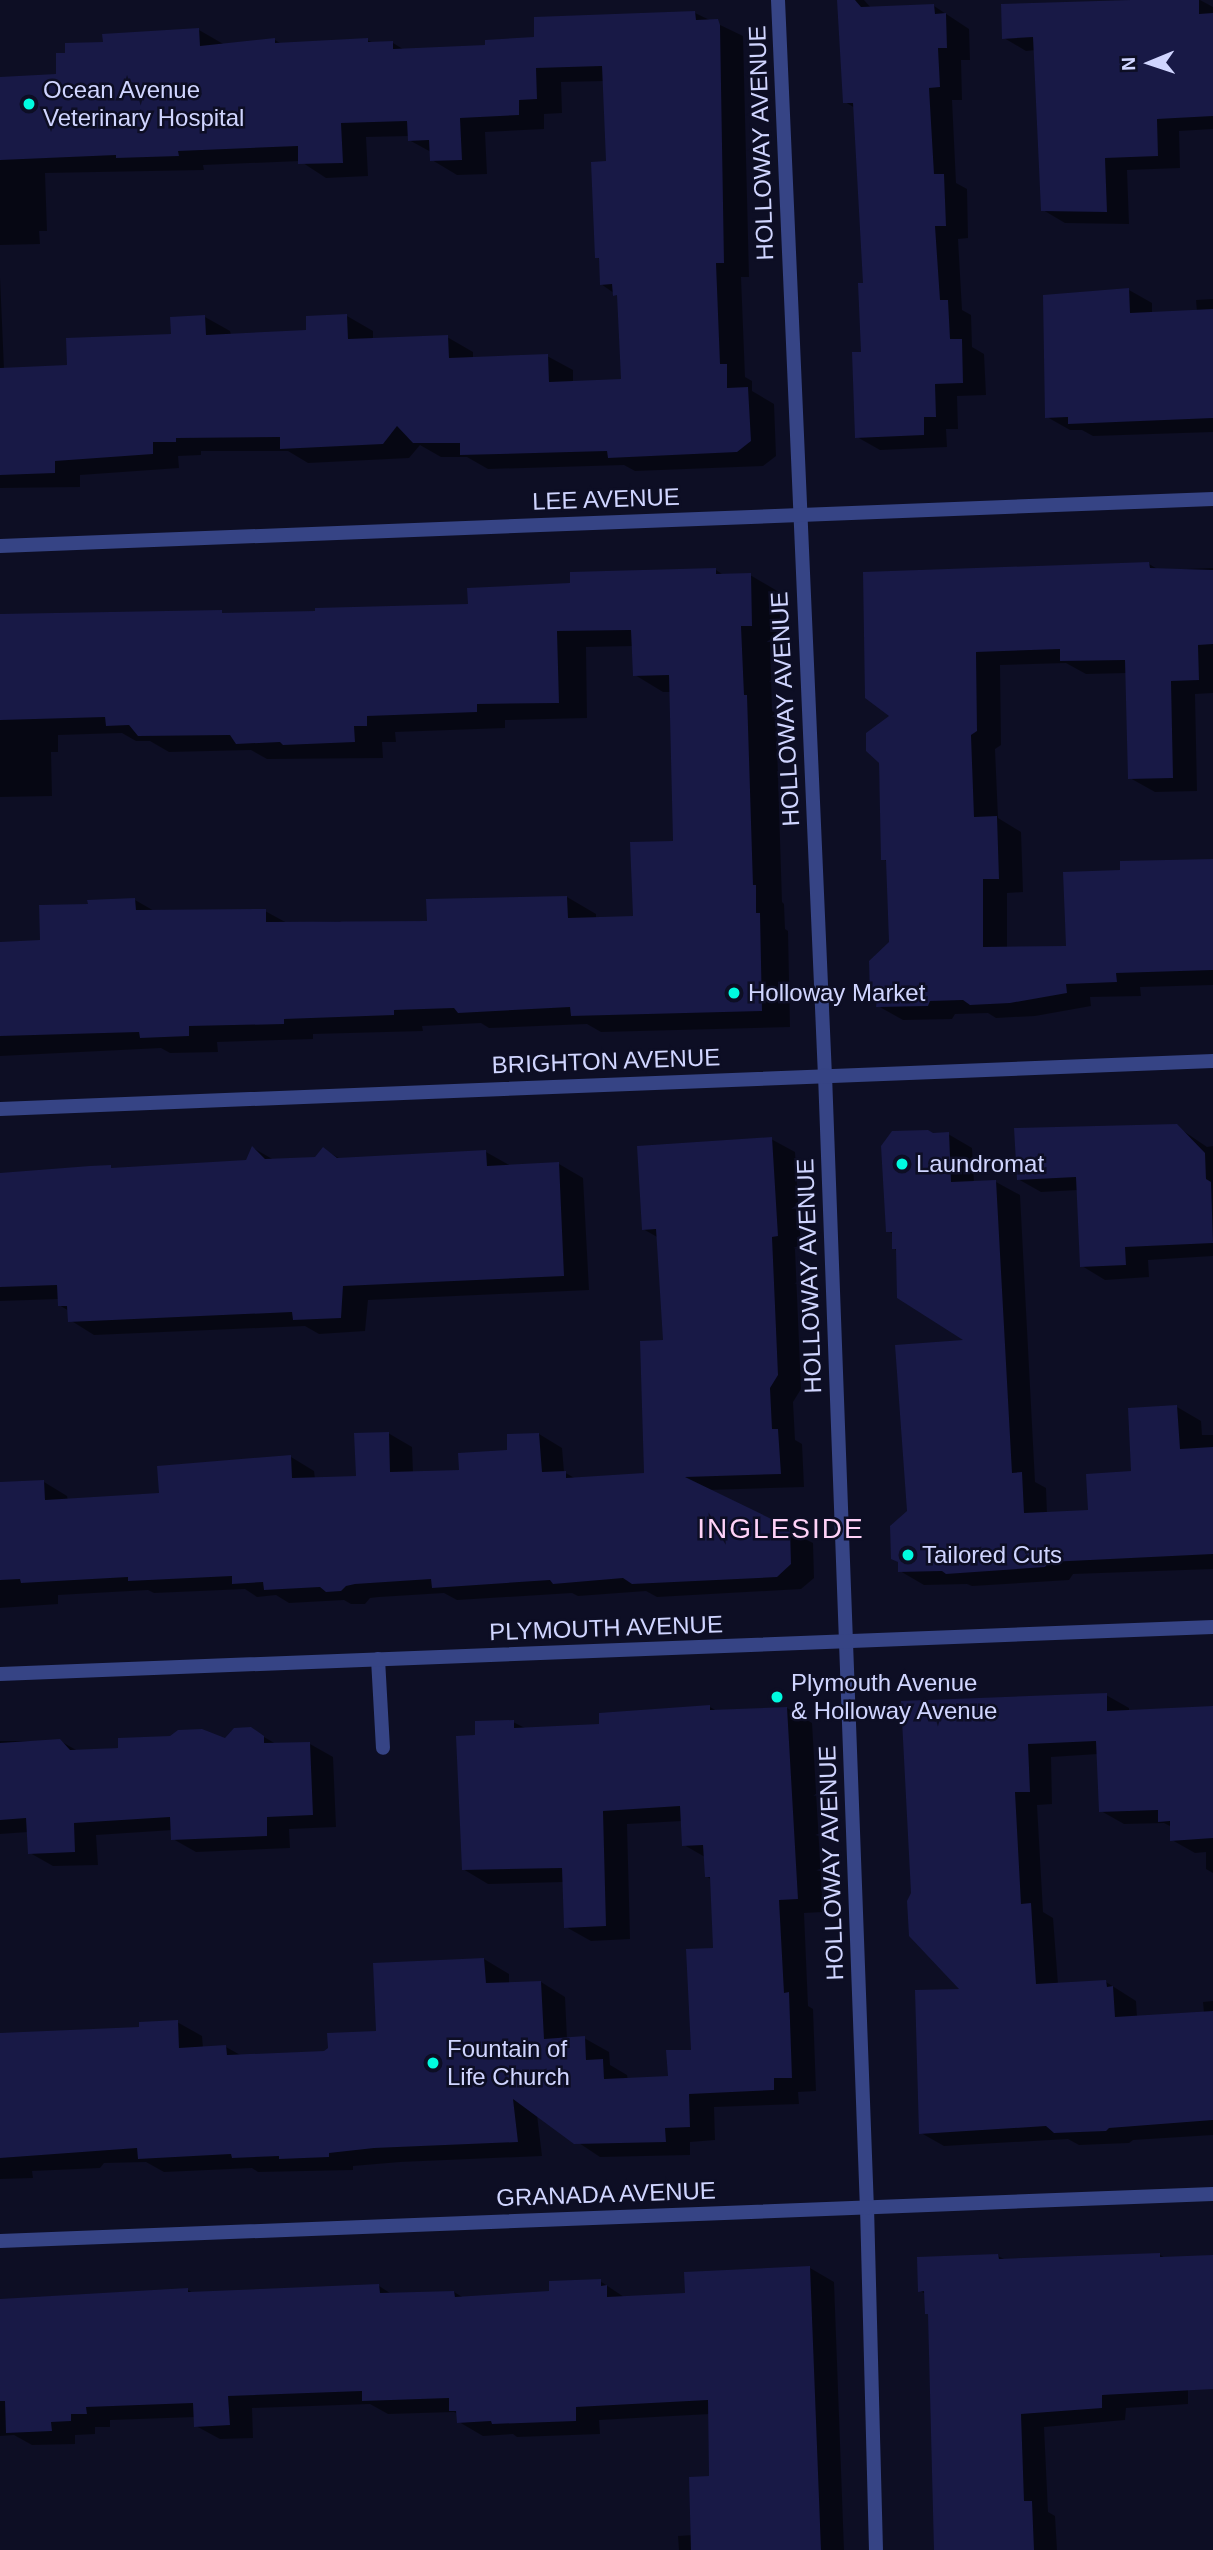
<!DOCTYPE html>
<style>
body{margin:0}
#map{position:relative;width:1213px;height:2550px;overflow:hidden;background:#0d0e24;font-family:Helvetica,sans-serif}
div>[style]{position:absolute}
[style*='--x']{left:calc(var(--x)*1px);top:calc(var(--y)*1px);width:calc(var(--w)*1px);rotate:calc(var(--a)*1deg)}
.shadow>*{inset:0;background:#0007}
.building>*{inset:0;background:#181946}
.service>*{height:14px;margin:-7px;padding:0 7px;transform-origin:7px;border-radius:7px;background:#364485}
.minor>*{height:14px;margin:-7px;padding:0 7px;transform-origin:7px;border-radius:7px;background:#364485}
.tertiary>*{height:14px;margin:-7px;padding:0 7px;transform-origin:7px;border-radius:7px;background:#364485}
.dots>*{width:19px;height:19px;translate:-50% -50%;box-sizing:border-box;border:4px solid #0d0e24;border-radius:50%}
span{translate:-50% -50%;white-space:nowrap;text-align:center;line-height:1.15;-webkit-text-stroke:5px #0d0e24;paint-order:stroke}
.poi-label{font-size:24px;color:#d0d5ff}
.left{translate:0 -50%;text-align:left}
.street-label{font-size:24px;color:#d0d5ff}
.quarter-label{font-size:28px;color:#ffd2f8;letter-spacing:2px}
.north{position:absolute;left:1115px;top:28px;width:70px;height:70px;-webkit-text-stroke:5px #0d0e24;paint-order:stroke;rotate:268deg;font-size:19px;font-weight:700;line-height:28px;text-align:center;color:#d0d5ff}
.north::after{content:'';display:block;margin:auto;width:24px;height:32px;background:#d0d5ff;clip-path:polygon(50% 0,100% 100%,50% 72%,0 100%)}
</style>
<div id="map">
<div class="shadow">
<i style="clip-path:polygon(839px 0,864px 0,871px 8px,934px 6px,969px 29px,970px 60px,961px 60px,962px 100px,952px 100px,956px 183px,967px 189px,968px 238px,958px 239px,962px 310px,971px 315px,972px 347px,984px 354px,986px 395px,957px 396px,958px 429px,946px 429px,947px 447px,880px 450px,857px 437px,865px 285px,855px 108px,845px 102px)"></i>
<i style="clip-path:polygon(1175px 0,1200px 0,1213px 7px,1213px 129px,1179px 131px,1180px 168px,1127px 170px,1129px 224px,1065px 223px,1043px 210px,1036px 50px,1026px 51px,1004px 38px)"></i>
<i style="clip-path:polygon(695px 13px,743px 36px,749px 277px,741px 277px,745px 377px,752px 381px,752px 391px,774px 404px,776px 456px,763px 466px,635px 471px,624px 465px,488px 469px,467px 457px,441px 457px,420px 445px,409px 458px,308px 463px,288px 451px,201px 451px,201px 455px,178px 456px,179px 468px,80px 475px,80px 487px,0 488px,0 277px,4px 369px,69px 367px,173px 335px,205px 317px,230px 331px,231px 335px,308px 332px,347px 316px,373px 331px,373px 340px,447px 337px,473px 352px,473px 359px,547px 356px,573px 370px,573px 383px,623px 381px,618px 296px,601px 284px,600px 259px,596px 257px,608px 163px,604px 81px,561px 82px,562px 113px,544px 114px,544px 129px,485px 132px,487px 174px,457px 175px,432px 160px,431px 152px,409px 140px,409px 136px,366px 137px,368px 176px,326px 178px,300px 161px,203px 165px,204px 170px,45px 173px,47px 231px,39px 231px,40px 244px,0 245px,0 78px,58px 76px,105px 43px,199px 30px,225px 45px,275px 40px,283px 45px,367px 40px,374px 43px,393px 43px,406px 51px,487px 47px)"></i>
<i style="clip-path:polygon(1129px 290px,1152px 303px,1152px 314px,1197px 312px,1196px 300px,1213px 299px,1213px 432px,1093px 436px,1082px 430px,1070px 430px,1047px 417px)"></i>
<i style="clip-path:polygon(1149px 564px,1159px 570px,1213px 568px,1213px 693px,1195px 694px,1197px 791px,1155px 792px,1130px 778px,1127px 673px,1086px 674px,1066px 663px,1000px 665px,1001px 745px,995px 749px,998px 818px,1021px 832px,1023px 892px,1007px 893px,1007px 948px,1068px 948px,1122px 872px,1213px 859px,1213px 985px,1140px 987px,1141px 996px,1090px 997px,1091px 1006px,1035px 1016px,996px 1018px,988px 1013px,955px 1014px,952px 1019px,903px 1020px,878px 1006px,891px 943px,888px 862px,883px 859px,879px 763px,868px 750px,892px 716px,866px 697px)"></i>
<i style="clip-path:polygon(716px 570px,725px 576px,750px 575px,779px 592px,781px 642px,770px 642px,772px 711px,776px 713px,782px 902px,784px 904px,785px 929px,788px 931px,790px 1027px,601px 1032px,587px 1024px,489px 1028px,481px 1023px,422px 1026px,423px 1031px,313px 1034px,313px 1039px,217px 1042px,218px 1052px,170px 1053px,161px 1048px,0 1056px,0 943px,42px 942px,89px 906px,135px 900px,156px 912px,265px 911px,287px 923px,340px 921px,345px 924px,428px 923px,567px 897px,596px 914px,596px 919px,635px 918px,675px 843px,671px 692px,663px 692px,635px 675px,634px 646px,586px 647px,587px 718px,505px 720px,505px 728px,395px 732px,396px 742px,382px 742px,383px 758px,267px 759px,251px 750px,169px 752px,150px 741px,136px 741px,122px 733px,58px 735px,58px 752px,51px 752px,52px 796px,0 797px,0 616px,317px 613px,470px 605px,572px 585px)"></i>
<i style="clip-path:polygon(1176px 1126px,1207px 1147px,1213px 1146px,1213px 1256px,1148px 1260px,1149px 1277px,1105px 1280px,1082px 1266px,1078px 1190px,1041px 1192px,1018px 1179px)"></i>
<i style="clip-path:polygon(948px 1134px,972px 1148px,974px 1183px,996px 1182px,1020px 1195px,1035px 1482px,1046px 1488px,1047px 1514px,1089px 1511px,1133px 1473px,1177px 1407px,1201px 1421px,1202px 1435px,1213px 1435px,1213px 1569px,1073px 1574px,1069px 1580px,972px 1586px,967px 1584px,924px 1585px,900px 1571px,909px 1512px,968px 1341px,894px 1248px,893px 1234px,888px 1231px)"></i>
<i style="clip-path:polygon(771px 1139px,795px 1152px,801px 1249px,795px 1249px,801px 1389px,793px 1402px,795px 1440px,802px 1444px,804px 1487px,707px 1490px,813px 1543px,814px 1578px,801px 1589px,657px 1597px,646px 1591px,578px 1596px,572px 1593px,457px 1600px,444px 1593px,379px 1597px,370px 1598px,365px 1604px,351px 1604px,344px 1600px,289px 1603px,276px 1595px,257px 1597px,245px 1589px,154px 1593px,148px 1590px,58px 1595px,58px 1604px,0 1608px,0 1486px,44px 1482px,67px 1496px,68px 1501px,161px 1495px,291px 1457px,314px 1471px,315px 1479px,358px 1477px,388px 1433px,412px 1447px,413px 1473px,461px 1471px,509px 1452px,539px 1434px,562px 1448px,564px 1472px,576px 1479px,646px 1474px,665px 1341px,659px 1238px,643px 1229px)"></i>
<i style="clip-path:polygon(253px 1148px,274px 1160px,316px 1158px,323px 1149px,342px 1160px,486px 1152px,511px 1166px,559px 1164px,583px 1178px,589px 1290px,368px 1300px,365px 1331px,319px 1334px,305px 1326px,94px 1335px,70px 1320px,69px 1311px,59px 1305px,59px 1299px,0 1301px,0 1174px,248px 1162px)"></i>
<i style="clip-path:polygon(1106px 1695px,1129px 1708px,1129px 1712px,1213px 1708px,1213px 1873px,1206px 1869px,1206px 1852px,1195px 1853px,1172px 1840px,1172px 1827px,1164px 1823px,1124px 1824px,1101px 1811px,1098px 1754px,1051px 1757px,1052px 1804px,1037px 1805px,1043px 1912px,1053px 1918px,1058px 1984px,1106px 1982px,1136px 2001px,1137px 2017px,1204px 2013px,1203px 2002px,1213px 2001px,1213px 2135px,1133px 2140px,1129px 2143px,1079px 2145px,1068px 2139px,944px 2146px,921px 2133px,963px 1990px,913px 1893px,903px 1703px)"></i>
<i style="clip-path:polygon(710px 1707px,717px 1711px,787px 1708px,812px 1723px,823px 1912px,804px 1913px,808px 2006px,813px 2009px,816px 2091px,798px 2092px,799px 2104px,714px 2107px,715px 2140px,690px 2142px,690px 2155px,600px 2157px,537px 2115px,542px 2156px,400px 2162px,353px 2166px,353px 2170px,258px 2172px,252px 2168px,164px 2172px,146px 2162px,104px 2163px,100px 2168px,32px 2171px,33px 2178px,0 2179px,0 2035px,141px 2028px,177px 2022px,202px 2036px,203px 2048px,226px 2047px,242px 2056px,324px 2052px,378px 2032px,484px 1959px,509px 1974px,509px 1984px,541px 1982px,565px 1997px,567px 2039px,584px 2038px,609px 2052px,610px 2065px,627px 2075px,628px 2080px,670px 2078px,692px 2051px,715px 1950px,712px 1880px,706px 1876px,705px 1857px,684px 1845px,682px 1821px,627px 1824px,630px 1939px,591px 1941px,566px 1927px,564px 1882px,488px 1884px,463px 1869px,477px 1737px,513px 1722px,527px 1729px,601px 1726px)"></i>
<i style="clip-path:polygon(250px 1729px,276px 1744px,310px 1744px,333px 1757px,336px 1827px,289px 1829px,290px 1848px,196px 1852px,173px 1839px,173px 1830px,96px 1835px,98px 1865px,53px 1866px,30px 1853px,28px 1832px,0 1834px,0 1741px,60px 1741px,78px 1751px,226px 1740px)"></i>
<i style="clip-path:polygon(1159px 2254px,1165px 2258px,1213px 2256px,1213px 2387px,1188px 2388px,1188px 2404px,1126px 2408px,1125px 2420px,1044px 2427px,1048px 2512px,1055px 2516px,1057px 2550px,937px 2550px,930px 2315px,926px 2294px,920px 2291px,998px 2256px,1006px 2260px)"></i>
<i style="clip-path:polygon(810px 2268px,834px 2282px,844px 2550px,679px 2550px,678px 2536px,693px 2535px,711px 2478px,710px 2414px,599px 2420px,600px 2434px,517px 2437px,513px 2434px,483px 2436px,459px 2422px,458px 2414px,454px 2412px,388px 2414px,370px 2404px,252px 2408px,253px 2438px,220px 2439px,196px 2426px,196px 2417px,110px 2420px,110px 2427px,95px 2427px,95px 2434px,75px 2435px,75px 2444px,32px 2445px,14px 2435px,0 2436px,0 2316px,188px 2290px,195px 2294px,379px 2286px,393px 2295px,454px 2292px,464px 2298px,551px 2293px,600px 2281px,624px 2297px,687px 2294px)"></i>
</div>
<div class="building">
<i style="clip-path:polygon(837px 0,855px 0,861px 7px,934px 4px,935px 14px,946px 13px,947px 48px,938px 48px,940px 87px,929px 88px,934px 174px,944px 174px,946px 226px,935px 226px,940px 300px,948px 300px,950px 339px,962px 339px,963px 383px,935px 384px,936px 417px,924px 417px,924px 435px,855px 438px,852px 352px,861px 352px,858px 283px,863px 283px,853px 103px,843px 103px)"></i>
<i style="clip-path:polygon(1131px 0,1199px 0,1199px 14px,1213px 13px,1213px 116px,1157px 119px,1158px 156px,1105px 158px,1107px 212px,1041px 211px,1033px 37px,1002px 39px,1001px 4px)"></i>
<i style="clip-path:polygon(695px 11px,696px 20px,718px 19px,720px 25px,724px 263px,716px 263px,720px 364px,727px 364px,727px 388px,748px 387px,751px 441px,737px 452px,608px 458px,607px 451px,460px 455px,460px 443px,413px 443px,397px 426px,383px 444px,280px 449px,280px 437px,176px 438px,176px 442px,153px 442px,153px 454px,55px 461px,55px 473px,0 475px,0 368px,67px 365px,66px 338px,171px 334px,170px 317px,205px 315px,206px 335px,306px 330px,306px 316px,347px 314px,348px 339px,448px 335px,449px 358px,548px 354px,549px 382px,621px 379px,617px 295px,613px 296px,612px 284px,600px 285px,599px 258px,595px 258px,591px 162px,606px 161px,602px 66px,536px 68px,537px 99px,519px 100px,519px 115px,460px 118px,462px 160px,430px 161px,429px 140px,408px 141px,407px 121px,341px 123px,343px 163px,298px 164px,298px 146px,178px 151px,179px 156px,116px 158px,116px 155px,0 160px,0 77px,56px 74px,56px 53px,65px 53px,65px 43px,103px 42px,102px 34px,199px 28px,200px 46px,275px 38px,275px 43px,368px 38px,368px 42px,393px 41px,393px 49px,485px 45px,485px 40px,534px 37px,534px 17px)"></i>
<i style="clip-path:polygon(1129px 288px,1130px 313px,1213px 309px,1213px 418px,1068px 424px,1068px 417px,1045px 418px,1043px 295px)"></i>
<i style="clip-path:polygon(1149px 562px,1150px 568px,1213px 570px,1213px 644px,1198px 645px,1199px 680px,1171px 681px,1173px 778px,1128px 779px,1125px 660px,1060px 661px,1060px 649px,976px 652px,977px 731px,971px 735px,974px 817px,997px 816px,999px 879px,983px 879px,983px 947px,1066px 946px,1063px 872px,1120px 870px,1120px 861px,1213px 859px,1213px 970px,1116px 973px,1117px 982px,1066px 984px,1067px 993px,1010px 1003px,970px 1005px,963px 1000px,930px 1001px,928px 1006px,876px 1007px,877px 998px,870px 996px,869px 961px,889px 942px,886px 860px,881px 860px,879px 763px,866px 751px,866px 733px,889px 716px,865px 698px,863px 572px)"></i>
<i style="clip-path:polygon(716px 568px,716px 574px,751px 573px,752px 626px,741px 626px,744px 695px,747px 695px,753px 885px,756px 885px,756px 913px,760px 913px,762px 1011px,571px 1016px,570px 1007px,458px 1013px,454px 1008px,394px 1010px,394px 1015px,284px 1019px,284px 1024px,189px 1026px,189px 1036px,140px 1038px,139px 1032px,0 1036px,0 942px,40px 940px,39px 905px,88px 904px,87px 900px,135px 898px,136px 910px,266px 909px,266px 922px,427px 921px,426px 899px,567px 896px,568px 918px,633px 916px,630px 842px,673px 841px,669px 675px,633px 676px,631px 630px,557px 631px,559px 703px,477px 704px,477px 712px,367px 716px,367px 726px,354px 726px,355px 742px,283px 745px,280px 742px,236px 744px,230px 735px,138px 736px,129px 725px,106px 726px,105px 717px,0 720px,0 614px,222px 610px,222px 613px,315px 611px,315px 608px,468px 604px,467px 588px,570px 583px,570px 572px)"></i>
<i style="clip-path:polygon(1177px 1124px,1205px 1153px,1206px 1179px,1211px 1182px,1213px 1243px,1125px 1247px,1126px 1265px,1080px 1267px,1076px 1177px,1017px 1180px,1014px 1128px)"></i>
<i style="clip-path:polygon(928px 1130px,933px 1133px,949px 1132px,951px 1182px,996px 1180px,1012px 1473px,1022px 1472px,1024px 1513px,1088px 1510px,1086px 1474px,1131px 1471px,1128px 1408px,1177px 1405px,1180px 1449px,1213px 1447px,1213px 1554px,1049px 1562px,1045px 1567px,946px 1574px,942px 1571px,898px 1572px,898px 1562px,891px 1559px,890px 1526px,907px 1511px,895px 1345px,963px 1340px,897px 1298px,896px 1249px,892px 1249px,892px 1232px,886px 1232px,881px 1146px,892px 1131px)"></i>
<i style="clip-path:polygon(772px 1137px,778px 1236px,772px 1237px,778px 1375px,770px 1388px,772px 1429px,778px 1429px,781px 1474px,685px 1477px,790px 1528px,791px 1564px,777px 1577px,632px 1584px,623px 1578px,553px 1584px,550px 1580px,432px 1588px,431px 1579px,355px 1584px,346px 1586px,341px 1591px,326px 1592px,320px 1587px,264px 1590px,263px 1582px,232px 1584px,232px 1576px,128px 1581px,128px 1577px,21px 1583px,20px 1579px,0 1580px,0 1482px,44px 1480px,45px 1500px,159px 1493px,157px 1466px,291px 1455px,292px 1478px,356px 1476px,354px 1433px,389px 1432px,390px 1472px,459px 1470px,458px 1453px,507px 1450px,507px 1434px,539px 1433px,542px 1472px,566px 1471px,566px 1478px,644px 1473px,640px 1341px,663px 1340px,656px 1229px,642px 1230px,637px 1146px)"></i>
<i style="clip-path:polygon(252px 1146px,265px 1159px,315px 1157px,323px 1147px,337px 1158px,486px 1150px,487px 1166px,559px 1162px,564px 1276px,343px 1286px,341px 1318px,293px 1320px,292px 1312px,68px 1322px,67px 1306px,58px 1306px,57px 1285px,0 1287px,0 1173px,90px 1166px,111px 1165px,111px 1168px,246px 1160px)"></i>
<i style="clip-path:polygon(1107px 1693px,1107px 1711px,1213px 1706px,1213px 1838px,1170px 1841px,1170px 1821px,1158px 1822px,1158px 1810px,1099px 1812px,1096px 1741px,1028px 1744px,1030px 1792px,1015px 1792px,1021px 1904px,1031px 1903px,1036px 1984px,1106px 1980px,1107px 1987px,1113px 1986px,1115px 2017px,1213px 2011px,1213px 2120px,1109px 2128px,1106px 2131px,1054px 2133px,1046px 2126px,919px 2134px,915px 1990px,959px 1989px,909px 1936px,907px 1901px,911px 1893px,901px 1701px)"></i>
<i style="clip-path:polygon(710px 1705px,710px 1710px,787px 1707px,798px 1899px,779px 1900px,784px 1993px,789px 1992px,792px 2078px,774px 2078px,774px 2090px,689px 2094px,690px 2127px,665px 2128px,666px 2142px,574px 2144px,513px 2099px,518px 2142px,374px 2148px,329px 2153px,329px 2157px,279px 2159px,279px 2156px,232px 2158px,231px 2154px,138px 2159px,137px 2148px,0 2158px,0 2033px,139px 2027px,139px 2022px,178px 2020px,179px 2048px,226px 2045px,227px 2055px,324px 2051px,328px 2048px,327px 2033px,376px 2031px,373px 1963px,484px 1958px,486px 1983px,541px 1981px,544px 2039px,585px 2036px,586px 2060px,603px 2059px,604px 2079px,668px 2076px,666px 2050px,691px 2050px,686px 1949px,713px 1948px,710px 1877px,705px 1877px,703px 1845px,682px 1846px,680px 1806px,603px 1811px,606px 1926px,564px 1928px,562px 1868px,462px 1870px,456px 1736px,475px 1735px,475px 1721px,514px 1720px,514px 1728px,599px 1724px,599px 1713px)"></i>
<i style="clip-path:polygon(251px 1727px,264px 1736px,264px 1743px,310px 1742px,313px 1815px,267px 1817px,267px 1836px,171px 1840px,170px 1817px,74px 1823px,75px 1852px,28px 1854px,26px 1818px,0 1820px,0 1743px,60px 1739px,70px 1750px,118px 1748px,118px 1738px,170px 1736px,178px 1730px,202px 1729px,225px 1738px,234px 1728px)"></i>
<i style="clip-path:polygon(1160px 2253px,1160px 2257px,1213px 2255px,1213px 2389px,1102px 2395px,1102px 2408px,1021px 2414px,1024px 2501px,1032px 2501px,1034px 2550px,934px 2550px,928px 2314px,925px 2314px,924px 2291px,918px 2292px,917px 2257px,998px 2254px,999px 2259px)"></i>
<i style="clip-path:polygon(810px 2266px,821px 2550px,691px 2550px,689px 2477px,709px 2476px,708px 2400px,576px 2407px,576px 2421px,492px 2424px,491px 2421px,457px 2423px,456px 2411px,449px 2411px,449px 2398px,362px 2401px,362px 2391px,228px 2396px,230px 2425px,194px 2427px,193px 2403px,86px 2407px,87px 2414px,71px 2414px,71px 2421px,51px 2422px,52px 2431px,6px 2433px,5px 2401px,0 2401px,0 2299px,188px 2288px,188px 2292px,379px 2284px,380px 2293px,454px 2291px,455px 2297px,549px 2291px,549px 2281px,601px 2279px,601px 2286px,607px 2285px,607px 2297px,685px 2293px,684px 2272px)"></i>
</div>
<div class="service">
<i style="--x:378;--y:1659;--w:89;--a:86.8"></i>
</div>
<div class="minor">
<i style="--x:778;--y:0;--w:1076;--a:87.5"></i>
<i style="--x:825;--y:1075;--w:1133;--a:87.88"></i>
<i style="--x:867;--y:2207;--w:343;--a:88.5"></i>
<i style="--x:0;--y:546;--w:1214;--a:-2.22"></i>
<i style="--x:0;--y:1109;--w:1214;--a:-2.27"></i>
<i style="--x:0;--y:2241;--w:1214;--a:-2.22"></i>
</div>
<div class="tertiary">
<i style="--x:0;--y:1674;--w:1214;--a:-2.22"></i>
</div>
<div class="dots">
<i style="left:29px;top:104px;background:#00fbe0"></i>
<i style="left:734px;top:993px;background:#00fbe0"></i>
<i style="left:902px;top:1164px;background:#00fbe0"></i>
<i style="left:908px;top:1555px;background:#00fbe0"></i>
<i style="left:777px;top:1697px;background:#00fbe0"></i>
<i style="left:433px;top:2063px;background:#00fbe0"></i>
</div>
<div class="poi-label">
<span class="left" style="left:43px;top:104px">Ocean Avenue<br>Veterinary Hospital</span>
<span class="left" style="left:748px;top:993px">Holloway Market</span>
<span class="left" style="left:916px;top:1164px">Laundromat</span>
<span class="left" style="left:922px;top:1555px">Tailored Cuts</span>
<span class="left" style="left:791px;top:1697px">Plymouth Avenue<br>&amp; Holloway Avenue</span>
<span class="left" style="left:447px;top:2063px">Fountain of<br>Life Church</span>
</div>
<div class="street-label">
<span style="left:761px;top:143px;rotate:-92deg">HOLLOWAY AVENUE</span>
<span style="left:606px;top:499px;rotate:-2deg">LEE AVENUE</span>
<span style="left:785px;top:709px;rotate:-93deg">HOLLOWAY AVENUE</span>
<span style="left:606px;top:1061px;rotate:-2deg">BRIGHTON AVENUE</span>
<span style="left:809px;top:1276px;rotate:-92deg">HOLLOWAY AVENUE</span>
<span style="left:606px;top:1628px;rotate:-2deg">PLYMOUTH AVENUE</span>
<span style="left:831px;top:1863px;rotate:-92deg">HOLLOWAY AVENUE</span>
<span style="left:606px;top:2194px;rotate:-2deg">GRANADA AVENUE</span>
</div>
<div class="quarter-label">
<span style="left:781px;top:1529px">INGLESIDE</span>
</div>
<div class="north">N</div>
</div>
